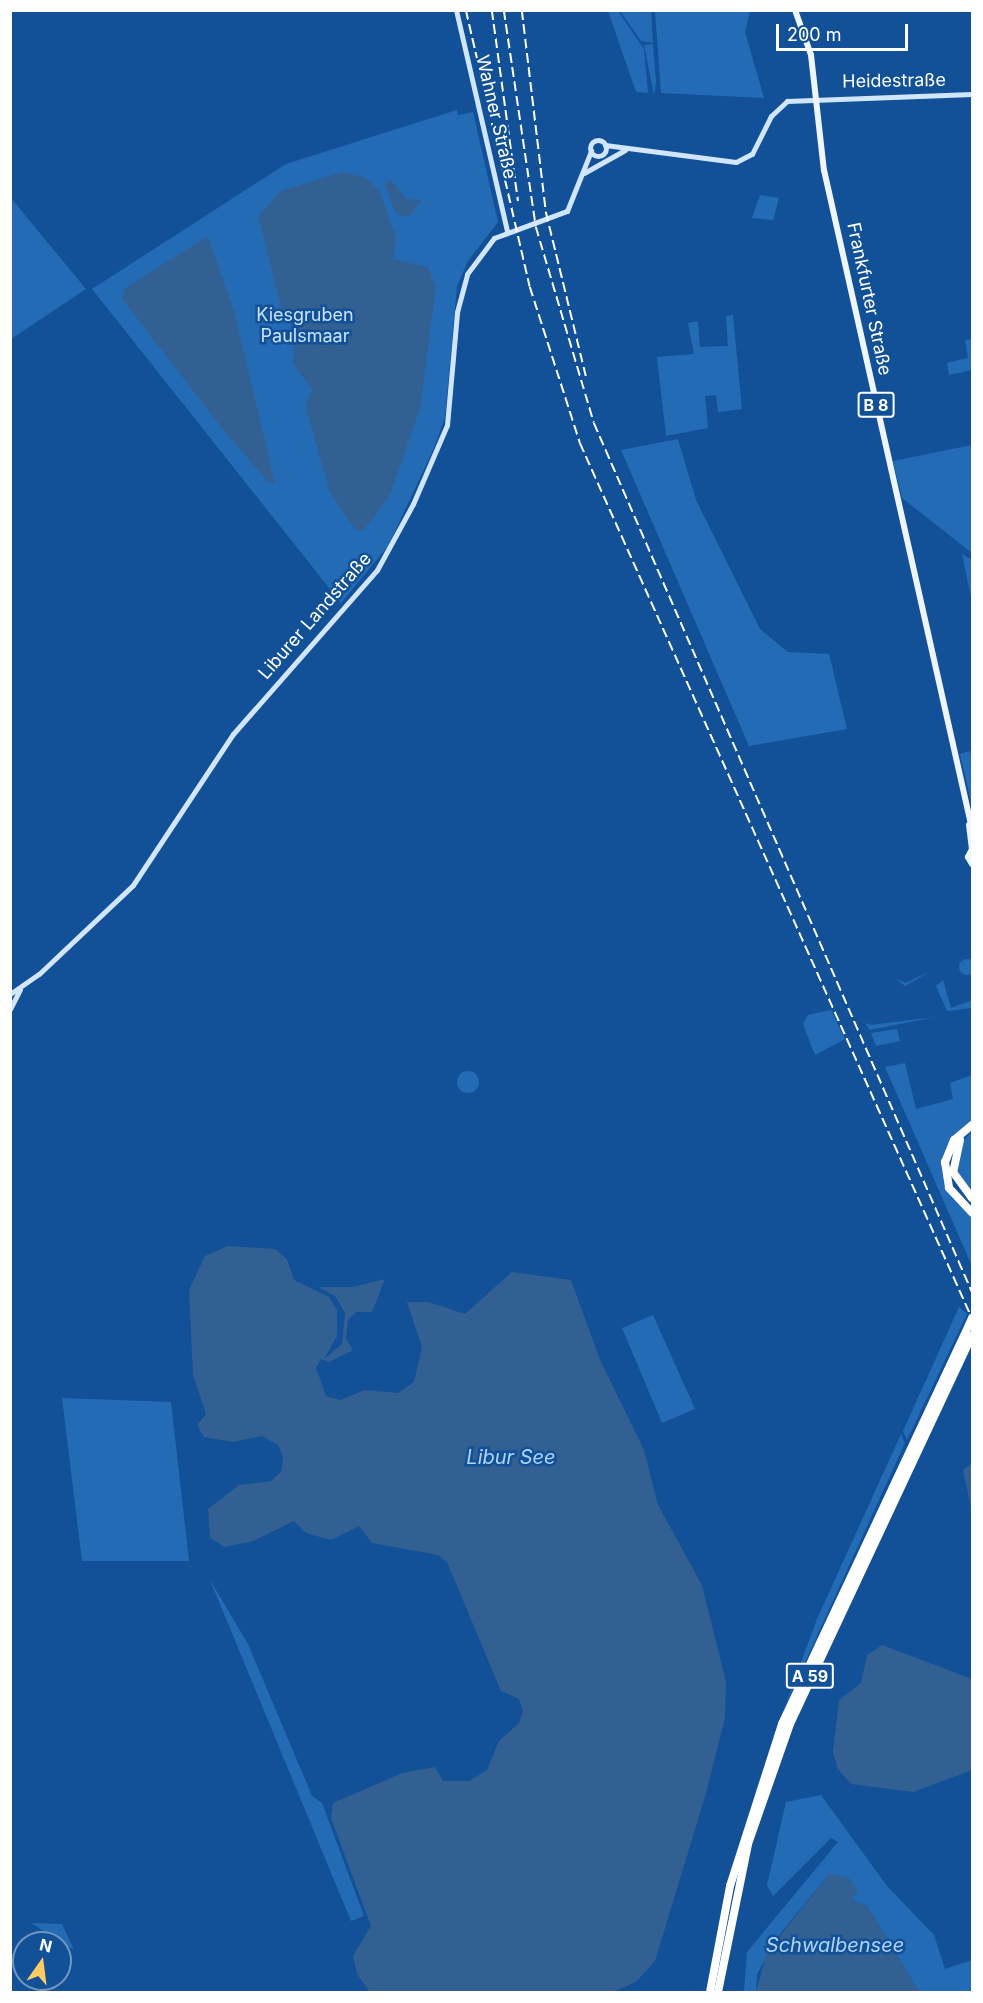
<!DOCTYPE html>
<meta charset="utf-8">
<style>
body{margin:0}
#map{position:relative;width:983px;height:2003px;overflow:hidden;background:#125197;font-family:Inter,sans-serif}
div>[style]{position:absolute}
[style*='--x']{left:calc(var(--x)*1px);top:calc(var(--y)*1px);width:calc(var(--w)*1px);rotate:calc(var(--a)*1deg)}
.green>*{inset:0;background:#246bb6}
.round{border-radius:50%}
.water>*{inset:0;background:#326093}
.secondary>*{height:5px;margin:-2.5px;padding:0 2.5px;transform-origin:2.5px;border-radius:2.5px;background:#d1e6fd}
.secondary>.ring{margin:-2.5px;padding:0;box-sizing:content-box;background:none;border:5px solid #d1e6fd;border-radius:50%}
.primary>*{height:6px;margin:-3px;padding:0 3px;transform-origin:3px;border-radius:3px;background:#eef5ff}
.highway>*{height:8px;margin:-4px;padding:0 4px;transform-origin:4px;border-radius:4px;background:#fff}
.rail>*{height:1.5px;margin-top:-0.75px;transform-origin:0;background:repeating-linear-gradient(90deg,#fff 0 10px,transparent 0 14.5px)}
.highway-bridge>*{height:8px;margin:-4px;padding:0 4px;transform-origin:4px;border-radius:4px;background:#fff}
span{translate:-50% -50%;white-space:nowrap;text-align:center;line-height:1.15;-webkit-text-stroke:5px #125197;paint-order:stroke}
.shield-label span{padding:2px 4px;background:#125197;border:2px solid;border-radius:4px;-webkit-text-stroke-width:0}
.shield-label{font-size:16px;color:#fff;font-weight:700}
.street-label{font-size:18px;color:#fff}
.park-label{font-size:18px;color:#cae3fd}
.water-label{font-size:20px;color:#aed4fa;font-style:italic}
.frame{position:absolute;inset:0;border:12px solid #fff;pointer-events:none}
.north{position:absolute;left:12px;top:1931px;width:60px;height:60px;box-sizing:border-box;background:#125197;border:2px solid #7197c1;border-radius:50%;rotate:14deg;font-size:16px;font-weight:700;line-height:24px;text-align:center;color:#fff}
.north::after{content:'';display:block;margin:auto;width:21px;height:27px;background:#ffcc64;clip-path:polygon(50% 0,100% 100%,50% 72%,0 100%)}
.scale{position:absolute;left:776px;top:24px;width:132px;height:27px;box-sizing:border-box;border:3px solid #fff;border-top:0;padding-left:8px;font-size:18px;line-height:21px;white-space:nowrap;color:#fff;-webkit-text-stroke:4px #125197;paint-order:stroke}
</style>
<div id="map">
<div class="green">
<i style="clip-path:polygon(608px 11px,618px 11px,644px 49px,648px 93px,636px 92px)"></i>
<i style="clip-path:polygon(620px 11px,651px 11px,653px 43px,641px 41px)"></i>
<i style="clip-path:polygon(655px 11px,750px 11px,745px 32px,764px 98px,661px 93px)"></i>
<i style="clip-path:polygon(653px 44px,656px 83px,654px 95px,644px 45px)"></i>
<i style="clip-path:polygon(457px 110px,458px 115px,473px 112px,498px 222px,468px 261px,457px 286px,445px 417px,434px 448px,388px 546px,341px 603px,92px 289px,286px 164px)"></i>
<i style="clip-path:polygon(760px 195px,779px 198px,773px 220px,752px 218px)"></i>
<i style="clip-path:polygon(10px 197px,86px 289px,11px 339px,10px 339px)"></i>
<i style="clip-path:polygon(733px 315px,742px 409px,718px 412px,716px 395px,705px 396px,708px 428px,666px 436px,657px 357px,694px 354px,688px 323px,698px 321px,700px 347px,728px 346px,726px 316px)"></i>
<i style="clip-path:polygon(972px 339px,972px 370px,949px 375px,947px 363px,968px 358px,965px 340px)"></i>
<i style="clip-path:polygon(678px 439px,696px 500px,760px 629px,788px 652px,829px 654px,847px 729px,749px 746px,621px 450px)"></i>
<i style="clip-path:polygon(972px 445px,972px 553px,902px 498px,893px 461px)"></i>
<i style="clip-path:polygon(962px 554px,972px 560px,972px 602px)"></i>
<i style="clip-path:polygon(970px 751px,972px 762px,972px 806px,960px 754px)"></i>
<i class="round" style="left:959px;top:959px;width:16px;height:16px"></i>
<i style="clip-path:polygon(931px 971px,905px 986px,895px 978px,905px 983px)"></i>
<i style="clip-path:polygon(943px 980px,951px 1008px,972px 1000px,972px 1008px,947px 1011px,936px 986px)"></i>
<i style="clip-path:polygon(831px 1010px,845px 1039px,815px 1055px,803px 1024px,808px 1015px)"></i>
<i style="clip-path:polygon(935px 1017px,870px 1030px,865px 1023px,871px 1025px)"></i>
<i style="clip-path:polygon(897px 1029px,900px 1041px,876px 1046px,871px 1033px)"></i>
<i style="clip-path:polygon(905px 1063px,916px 1109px,953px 1099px,950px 1083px,972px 1075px,972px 1121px,952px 1138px,942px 1168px,951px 1197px,972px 1218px,972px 1266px,885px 1067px)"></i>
<i class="round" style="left:457px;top:1071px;width:22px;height:22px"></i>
<i style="clip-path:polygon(972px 1132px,972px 1195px,956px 1169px,963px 1141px)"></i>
<i style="clip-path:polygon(959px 1307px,967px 1314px,907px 1440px,903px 1431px)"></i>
<i style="clip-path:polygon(653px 1315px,695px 1409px,662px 1423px,622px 1328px)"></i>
<i style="clip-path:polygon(62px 1398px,171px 1402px,189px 1561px,82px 1561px)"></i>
<i style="clip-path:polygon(901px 1434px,905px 1443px,785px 1706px,817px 1619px)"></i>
<i style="clip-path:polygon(210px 1580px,248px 1644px,312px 1796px,322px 1803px,364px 1916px,351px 1921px)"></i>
<i style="clip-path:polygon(821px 1795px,887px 1886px,934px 1935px,945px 1969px,972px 1960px,972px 1992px,919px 1992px,868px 1907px,852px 1900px,830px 1873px,780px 1934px,757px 1974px,756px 1992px,744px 1992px,747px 1952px,838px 1842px,831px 1838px,773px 1896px,767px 1885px,786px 1802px)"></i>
<i style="clip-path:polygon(31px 1923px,62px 1924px,74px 1950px)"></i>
</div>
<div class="water">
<i style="clip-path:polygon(343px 172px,366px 178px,380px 192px,396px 237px,393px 259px,428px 267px,436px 286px,420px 409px,389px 497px,363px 531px,354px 528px,330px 492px,305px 406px,312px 389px,293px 364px,294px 327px,283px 316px,258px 216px,281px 191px)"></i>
<i style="clip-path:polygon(390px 179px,406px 199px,422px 200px,409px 217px,396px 214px,385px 185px)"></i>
<i style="clip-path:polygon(208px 236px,235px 314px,275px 484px,268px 482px,225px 432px,122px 299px,125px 288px)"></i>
<i style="clip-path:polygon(228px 1246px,275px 1249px,287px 1259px,294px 1280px,329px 1297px,337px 1310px,337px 1336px,324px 1359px,342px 1344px,345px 1313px,335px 1296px,318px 1287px,353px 1287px,385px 1279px,372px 1312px,356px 1312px,348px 1320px,346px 1338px,353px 1350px,329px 1362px,321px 1359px,316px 1368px,326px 1396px,340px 1400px,365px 1390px,398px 1393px,414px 1382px,422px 1347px,407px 1302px,428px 1302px,465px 1314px,512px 1272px,571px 1280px,600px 1360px,644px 1450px,658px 1505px,702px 1585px,726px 1682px,725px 1718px,706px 1793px,655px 1961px,636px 1982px,613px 1992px,370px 1992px,357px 1974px,353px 1956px,371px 1926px,331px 1818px,333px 1803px,402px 1773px,435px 1767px,443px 1781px,469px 1781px,487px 1770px,499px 1741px,519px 1723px,523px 1711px,519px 1699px,501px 1691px,447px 1562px,438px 1555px,372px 1543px,359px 1526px,331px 1540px,306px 1533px,294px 1521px,253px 1541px,225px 1547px,210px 1538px,208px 1509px,239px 1485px,271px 1481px,281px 1472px,283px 1457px,278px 1445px,262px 1436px,233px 1442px,204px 1437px,197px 1425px,206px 1414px,193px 1375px,189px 1290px,205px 1256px)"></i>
<i style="clip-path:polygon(972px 1463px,972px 1513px,963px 1470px)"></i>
<i style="clip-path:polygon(882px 1645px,972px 1679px,972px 1770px,913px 1792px,851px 1784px,838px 1769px,833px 1752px,839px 1700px,861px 1683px,867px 1655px)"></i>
<i style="clip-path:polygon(830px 1873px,849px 1878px,858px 1891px,852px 1900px,868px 1907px,919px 1992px,756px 1992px,767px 1952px)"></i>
</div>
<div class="secondary">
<i style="--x:456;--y:10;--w:227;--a:77"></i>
<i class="ring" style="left:590px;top:140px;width:11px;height:11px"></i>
<i style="--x:605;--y:145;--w:132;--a:7.4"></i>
<i style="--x:736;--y:162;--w:18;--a:-27"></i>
<i style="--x:752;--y:154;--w:42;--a:-63.4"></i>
<i style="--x:771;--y:116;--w:22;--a:-43"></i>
<i style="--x:787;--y:101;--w:185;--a:-2.2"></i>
<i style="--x:584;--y:173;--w:47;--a:-29.3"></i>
<i style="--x:10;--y:994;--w:35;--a:-35"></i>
<i style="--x:39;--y:974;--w:129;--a:-43.4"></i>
<i style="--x:133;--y:885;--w:181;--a:-56.5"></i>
<i style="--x:233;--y:734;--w:218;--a:-48.7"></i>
<i style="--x:377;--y:570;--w:75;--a:-61.4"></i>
<i style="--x:413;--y:504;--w:86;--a:-66.7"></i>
<i style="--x:447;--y:425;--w:113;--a:-84.9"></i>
<i style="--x:457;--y:312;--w:39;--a:-75"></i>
<i style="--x:467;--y:274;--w:45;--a:-53.1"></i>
<i style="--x:494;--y:238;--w:78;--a:-20.3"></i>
<i style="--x:567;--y:211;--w:65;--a:-68.2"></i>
<i style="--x:10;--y:1009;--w:22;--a:-63"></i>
</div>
<div class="primary">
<i style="--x:795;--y:10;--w:48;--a:70.4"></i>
<i style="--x:811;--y:55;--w:116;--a:83.6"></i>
<i style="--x:824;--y:170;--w:675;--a:77.34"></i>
<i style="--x:969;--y:825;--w:24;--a:83"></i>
<i style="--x:972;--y:849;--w:9;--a:117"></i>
<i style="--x:968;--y:857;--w:8;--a:60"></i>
</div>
<div class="highway">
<i style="--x:972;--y:1125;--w:23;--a:140"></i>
<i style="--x:954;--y:1140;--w:24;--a:112"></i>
<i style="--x:945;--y:1162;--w:26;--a:81"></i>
<i style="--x:949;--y:1188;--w:34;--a:47"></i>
<i style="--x:960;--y:1140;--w:33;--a:102"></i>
<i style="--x:953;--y:1172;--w:32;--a:54"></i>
<i style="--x:710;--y:1992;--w:108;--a:-79.3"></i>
<i style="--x:730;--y:1886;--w:170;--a:-72.2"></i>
<i style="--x:782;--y:1724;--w:441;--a:-64.9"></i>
<i style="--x:718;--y:1992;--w:151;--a:-78.5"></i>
<i style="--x:748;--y:1844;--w:127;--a:-70.7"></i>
<i style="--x:790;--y:1724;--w:429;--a:-64.9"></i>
</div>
<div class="rail">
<i style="--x:466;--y:10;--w:284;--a:77"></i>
<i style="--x:530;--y:287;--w:164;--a:72.2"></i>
<i style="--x:580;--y:443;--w:959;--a:65.87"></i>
<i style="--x:492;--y:10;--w:193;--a:82.2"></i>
<i style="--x:504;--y:10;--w:219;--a:81.6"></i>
<i style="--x:536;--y:227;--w:204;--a:73.5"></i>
<i style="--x:594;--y:423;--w:948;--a:66.49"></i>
<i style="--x:522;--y:10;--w:203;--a:83.2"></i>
<i style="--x:546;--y:212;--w:169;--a:76.3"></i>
</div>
<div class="highway-bridge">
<i style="--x:969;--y:1325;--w:8;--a:-67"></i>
</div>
<div class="shield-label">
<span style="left:876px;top:405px">B 8</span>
<span style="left:810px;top:1676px">A 59</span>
</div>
<div class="street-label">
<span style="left:894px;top:81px;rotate:-1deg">Heidestraße</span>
<span style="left:496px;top:117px;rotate:77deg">Wahner Straße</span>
<span style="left:869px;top:299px;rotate:78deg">Frankfurter Straße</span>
<span style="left:315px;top:616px;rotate:-49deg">Liburer Landstraße</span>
</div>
<div class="park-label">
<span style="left:305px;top:326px">Kiesgruben<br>Paulsmaar</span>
</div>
<div class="water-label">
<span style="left:511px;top:1457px">Libur See</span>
<span style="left:835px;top:1945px">Schwalbensee</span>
</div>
<div class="frame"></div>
<div class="north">N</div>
<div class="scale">200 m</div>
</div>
